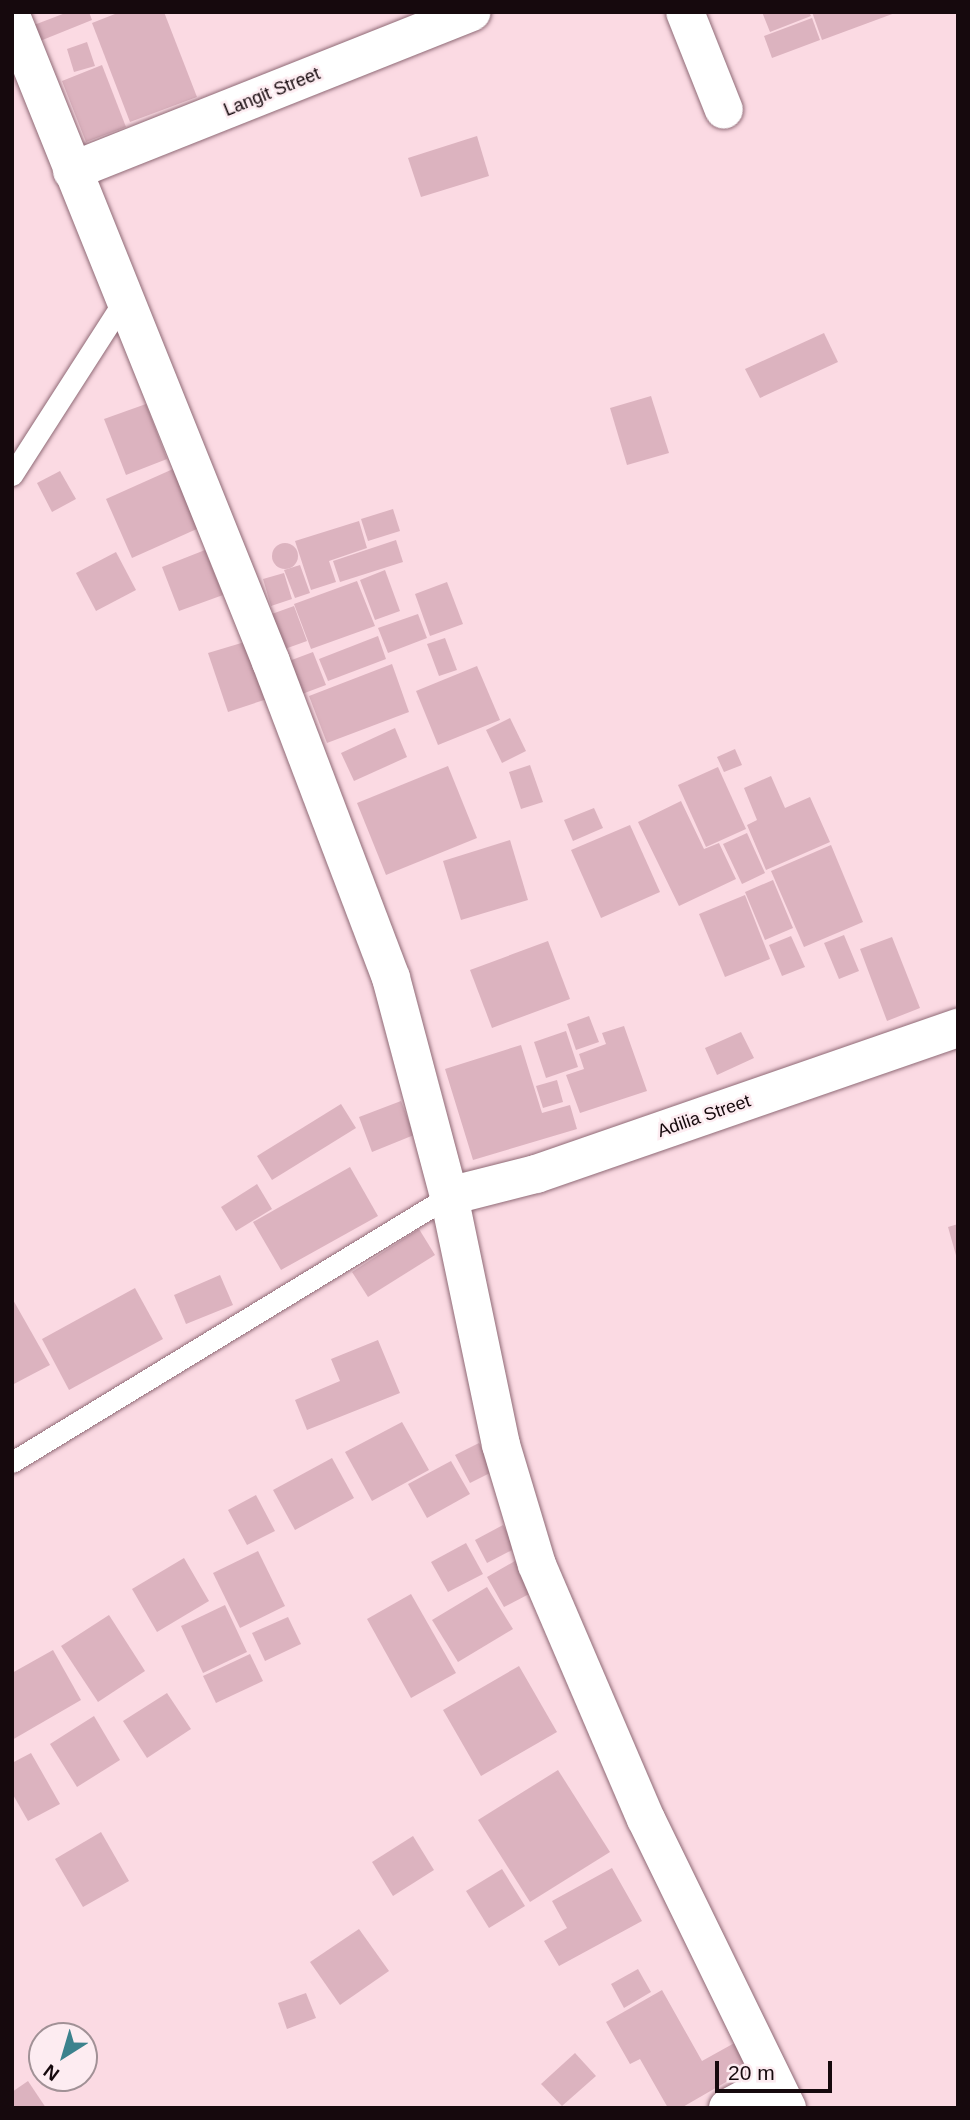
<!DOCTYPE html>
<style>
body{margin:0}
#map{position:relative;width:970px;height:2120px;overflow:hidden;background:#fbdae3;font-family:Arial,sans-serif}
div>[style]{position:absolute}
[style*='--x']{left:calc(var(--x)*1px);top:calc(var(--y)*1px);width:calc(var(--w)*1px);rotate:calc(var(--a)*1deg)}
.building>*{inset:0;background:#dcb3bf}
.round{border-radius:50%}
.roads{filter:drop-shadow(0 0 2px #8f6a76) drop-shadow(0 0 2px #8f6a76)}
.service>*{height:21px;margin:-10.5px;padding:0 10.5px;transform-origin:10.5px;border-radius:10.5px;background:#fff}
.minor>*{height:38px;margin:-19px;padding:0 19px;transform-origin:19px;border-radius:19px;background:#fff}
span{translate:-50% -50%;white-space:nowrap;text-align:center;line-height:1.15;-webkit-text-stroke:5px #fdecf1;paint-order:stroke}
.street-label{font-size:18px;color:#16090d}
.frame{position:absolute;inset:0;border:14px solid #16090d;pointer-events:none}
.north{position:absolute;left:28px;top:2022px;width:70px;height:70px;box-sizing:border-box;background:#fdecf1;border:2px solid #a19196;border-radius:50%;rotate:217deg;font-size:19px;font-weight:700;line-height:28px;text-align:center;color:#16090d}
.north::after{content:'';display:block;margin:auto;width:24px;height:32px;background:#3c828d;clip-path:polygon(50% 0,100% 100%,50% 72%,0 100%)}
.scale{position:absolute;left:715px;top:2061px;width:117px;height:32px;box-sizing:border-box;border:4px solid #16090d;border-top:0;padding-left:9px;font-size:21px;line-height:24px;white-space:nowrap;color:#16090d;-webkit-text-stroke:5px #fdecf1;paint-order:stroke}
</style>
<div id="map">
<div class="building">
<i style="clip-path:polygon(68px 12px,89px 12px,92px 20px,40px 41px,34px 25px)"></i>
<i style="clip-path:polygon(120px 12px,164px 12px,197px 97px,130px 122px,92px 23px)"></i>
<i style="clip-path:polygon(762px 12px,809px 12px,811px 16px,770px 32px)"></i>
<i style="clip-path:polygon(812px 12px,895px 12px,895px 13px,822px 40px)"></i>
<i style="clip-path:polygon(812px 18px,820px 40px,772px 58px,764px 36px)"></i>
<i style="clip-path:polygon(87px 42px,95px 66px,74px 72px,67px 49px)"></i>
<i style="clip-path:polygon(102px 65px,126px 127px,86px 142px,62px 81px)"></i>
<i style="clip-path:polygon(477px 136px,489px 176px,421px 197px,408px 158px)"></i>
<i style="clip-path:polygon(824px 333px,838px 362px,760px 398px,745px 369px)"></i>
<i style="clip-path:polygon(651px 396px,669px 453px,627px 465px,610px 408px)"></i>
<i style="clip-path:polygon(146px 404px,167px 459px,126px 475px,104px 419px)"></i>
<i style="clip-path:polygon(173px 469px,199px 528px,132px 558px,106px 499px)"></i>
<i style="clip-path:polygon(60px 471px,76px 499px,52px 512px,37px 483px)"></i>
<i style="clip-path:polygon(393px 509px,400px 531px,368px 541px,361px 519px)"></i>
<i style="clip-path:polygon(359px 521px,367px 548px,329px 561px,336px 582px,311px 590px,295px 541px)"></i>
<i style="clip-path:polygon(396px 540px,403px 562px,340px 582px,333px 561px)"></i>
<i class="round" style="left:272px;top:543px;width:26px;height:26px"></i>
<i style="clip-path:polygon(205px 550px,223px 595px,179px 611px,162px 567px)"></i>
<i style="clip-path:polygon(116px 552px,136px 590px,96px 611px,76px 573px)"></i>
<i style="clip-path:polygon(300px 565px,310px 593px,295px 598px,284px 570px)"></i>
<i style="clip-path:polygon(385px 570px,400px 611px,375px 620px,360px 580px)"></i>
<i style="clip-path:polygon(284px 573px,292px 599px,271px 606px,263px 579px)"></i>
<i style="clip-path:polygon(357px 581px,375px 626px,311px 649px,294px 604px)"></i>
<i style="clip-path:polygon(447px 582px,463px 624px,430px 636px,415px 594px)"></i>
<i style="clip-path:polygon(294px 606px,307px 641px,282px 650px,269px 615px)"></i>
<i style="clip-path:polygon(418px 614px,427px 638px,388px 653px,378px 628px)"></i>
<i style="clip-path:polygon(378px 636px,386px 659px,328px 681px,319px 659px)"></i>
<i style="clip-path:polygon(445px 638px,457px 670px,439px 676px,427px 644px)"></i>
<i style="clip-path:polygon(248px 641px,267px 699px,228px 712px,208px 653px)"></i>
<i style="clip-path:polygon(313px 652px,326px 685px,302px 694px,289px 661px)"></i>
<i style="clip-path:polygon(392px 664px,409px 712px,327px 743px,309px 696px)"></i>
<i style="clip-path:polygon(477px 666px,500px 720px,438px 745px,416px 691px)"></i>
<i style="clip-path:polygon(510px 718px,526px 751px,502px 763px,486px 730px)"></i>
<i style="clip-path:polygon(395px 728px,407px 757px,354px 781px,341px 753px)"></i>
<i style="clip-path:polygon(735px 749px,742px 765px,724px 772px,717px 757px)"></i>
<i style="clip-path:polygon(530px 765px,543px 802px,521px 809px,509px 772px)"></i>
<i style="clip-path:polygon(448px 766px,477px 838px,386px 875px,357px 803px)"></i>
<i style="clip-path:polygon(718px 767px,746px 829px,706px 847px,678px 785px)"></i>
<i style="clip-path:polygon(771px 776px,785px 808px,810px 797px,830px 842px,766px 870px,747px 825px,757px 820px,744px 788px)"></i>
<i style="clip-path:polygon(681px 801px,704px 849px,719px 843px,736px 879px,679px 906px,638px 822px)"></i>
<i style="clip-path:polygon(594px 808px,603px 828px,573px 841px,564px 820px)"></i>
<i style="clip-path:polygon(630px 825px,660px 892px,601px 918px,571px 850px)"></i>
<i style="clip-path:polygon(747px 833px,765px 873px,742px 884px,723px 844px)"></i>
<i style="clip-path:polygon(510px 840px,528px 900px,461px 920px,443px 861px)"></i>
<i style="clip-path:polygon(831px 845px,863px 922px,804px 947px,771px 871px)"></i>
<i style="clip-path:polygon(773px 880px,793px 928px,765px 940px,745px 892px)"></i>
<i style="clip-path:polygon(745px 895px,770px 959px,725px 977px,699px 914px)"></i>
<i style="clip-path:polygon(844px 935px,859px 971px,839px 979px,824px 943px)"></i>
<i style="clip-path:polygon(791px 936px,805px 967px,782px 976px,769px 945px)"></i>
<i style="clip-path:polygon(892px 937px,920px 1008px,887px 1021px,860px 949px)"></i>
<i style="clip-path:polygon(548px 941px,570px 999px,492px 1028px,470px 970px)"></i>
<i style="clip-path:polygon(589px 1016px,599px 1042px,576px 1050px,567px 1024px)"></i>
<i style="clip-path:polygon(624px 1026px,647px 1091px,580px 1113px,566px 1075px,584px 1069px,579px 1054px,606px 1044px,602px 1033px)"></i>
<i style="clip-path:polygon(566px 1031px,578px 1067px,546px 1078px,534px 1042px)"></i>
<i style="clip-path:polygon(741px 1032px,754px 1058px,717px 1075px,705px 1048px)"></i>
<i style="clip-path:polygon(521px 1045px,542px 1113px,570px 1105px,577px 1129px,473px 1160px,445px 1069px)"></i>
<i style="clip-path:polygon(557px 1080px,563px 1102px,543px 1108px,536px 1086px)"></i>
<i style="clip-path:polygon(401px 1101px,414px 1135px,372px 1152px,359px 1117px)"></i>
<i style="clip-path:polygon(341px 1104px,356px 1128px,272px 1180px,257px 1156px)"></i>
<i style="clip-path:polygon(350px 1167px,378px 1216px,281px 1270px,253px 1222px)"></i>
<i style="clip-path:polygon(257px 1184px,272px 1209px,236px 1231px,221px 1207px)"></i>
<i style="clip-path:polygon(958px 1224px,958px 1259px,957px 1259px,948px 1227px)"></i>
<i style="clip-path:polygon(419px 1229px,435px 1255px,368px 1297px,352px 1272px)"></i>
<i style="clip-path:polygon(220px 1275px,233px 1305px,186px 1324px,174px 1295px)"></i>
<i style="clip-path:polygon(135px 1288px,163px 1339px,69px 1390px,42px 1339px)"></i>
<i style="clip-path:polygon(12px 1298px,50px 1365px,12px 1385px)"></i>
<i style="clip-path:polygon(378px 1340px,400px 1393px,307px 1430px,295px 1400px,340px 1381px,331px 1359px)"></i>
<i style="clip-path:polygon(402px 1422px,429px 1470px,372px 1501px,345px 1452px)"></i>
<i style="clip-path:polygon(479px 1443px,494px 1471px,470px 1483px,455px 1455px)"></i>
<i style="clip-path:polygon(332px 1458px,354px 1498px,295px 1530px,273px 1490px)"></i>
<i style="clip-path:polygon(451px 1461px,470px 1494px,427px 1518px,408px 1484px)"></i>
<i style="clip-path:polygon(256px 1495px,275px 1531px,247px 1545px,228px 1510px)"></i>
<i style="clip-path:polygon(503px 1525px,516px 1548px,487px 1563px,475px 1540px)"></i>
<i style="clip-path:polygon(466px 1543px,483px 1574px,448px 1592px,431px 1562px)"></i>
<i style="clip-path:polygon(258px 1551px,285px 1606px,240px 1628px,213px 1573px)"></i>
<i style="clip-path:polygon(184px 1558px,209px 1601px,157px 1632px,132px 1589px)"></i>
<i style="clip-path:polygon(515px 1561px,533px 1592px,504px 1607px,487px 1577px)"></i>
<i style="clip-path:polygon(487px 1587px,513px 1629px,458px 1662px,432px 1620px)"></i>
<i style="clip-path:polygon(411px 1594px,456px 1673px,411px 1698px,367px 1619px)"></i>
<i style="clip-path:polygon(225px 1605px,247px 1652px,203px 1673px,181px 1626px)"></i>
<i style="clip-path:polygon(109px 1615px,145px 1671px,98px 1702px,61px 1646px)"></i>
<i style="clip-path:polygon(288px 1617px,301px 1644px,265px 1661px,252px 1633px)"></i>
<i style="clip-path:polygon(53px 1650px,81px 1700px,12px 1740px,12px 1673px)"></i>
<i style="clip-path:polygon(250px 1654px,263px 1681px,216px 1703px,203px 1676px)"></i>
<i style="clip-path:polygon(519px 1666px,557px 1732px,481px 1776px,443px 1710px)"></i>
<i style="clip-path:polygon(167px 1693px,191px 1729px,147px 1758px,123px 1721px)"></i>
<i style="clip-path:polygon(94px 1716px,120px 1760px,77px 1787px,50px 1744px)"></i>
<i style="clip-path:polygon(31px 1753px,60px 1804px,28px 1821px,12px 1793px,12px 1763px)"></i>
<i style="clip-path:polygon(558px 1770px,610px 1852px,530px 1902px,478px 1820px)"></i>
<i style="clip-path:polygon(101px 1832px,129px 1881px,83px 1907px,55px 1859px)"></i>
<i style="clip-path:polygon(413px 1836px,434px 1870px,393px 1896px,372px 1862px)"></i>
<i style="clip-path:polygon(612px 1868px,642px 1921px,559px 1966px,544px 1941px,567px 1928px,552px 1901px)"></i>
<i style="clip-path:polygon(502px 1869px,525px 1906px,489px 1928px,466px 1891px)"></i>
<i style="clip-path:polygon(359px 1929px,389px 1971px,340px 2005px,310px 1962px)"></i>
<i style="clip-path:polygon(638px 1969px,651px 1992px,624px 2008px,611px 1984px)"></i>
<i style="clip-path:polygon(662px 1990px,702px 2061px,738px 2041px,752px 2067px,681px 2108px,668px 2108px,640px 2059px,630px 2064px,606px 2022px)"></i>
<i style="clip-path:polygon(306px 1993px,316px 2018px,287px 2029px,278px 2003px)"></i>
<i style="clip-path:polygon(575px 2053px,596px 2076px,562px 2106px,541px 2084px)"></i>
<i style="clip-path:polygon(28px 2081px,46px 2108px,12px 2108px,12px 2092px)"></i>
</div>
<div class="roads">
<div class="service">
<i style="--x:12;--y:475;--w:206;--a:-57.3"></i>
<i style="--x:12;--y:1462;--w:512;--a:-31.33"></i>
</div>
<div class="minor">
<i style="--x:685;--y:12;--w:105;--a:68.3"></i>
<i style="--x:12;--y:18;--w:694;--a:68.09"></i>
<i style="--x:271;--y:662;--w:338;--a:69.2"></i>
<i style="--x:391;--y:978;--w:226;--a:75.1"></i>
<i style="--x:449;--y:1196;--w:254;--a:78.2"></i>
<i style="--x:501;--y:1445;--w:125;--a:73.3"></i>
<i style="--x:537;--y:1565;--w:276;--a:66.8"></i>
<i style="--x:646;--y:1819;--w:322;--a:64"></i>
<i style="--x:72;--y:171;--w:430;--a:-21.7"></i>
<i style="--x:449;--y:1196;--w:90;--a:-14.2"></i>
<i style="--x:536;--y:1174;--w:447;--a:-19.1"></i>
<i style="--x:728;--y:2108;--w:52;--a:-28.5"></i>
</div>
</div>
<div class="street-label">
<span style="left:272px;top:92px;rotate:-22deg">Langit Street</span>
<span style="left:704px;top:1116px;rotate:-19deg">Adilia Street</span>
</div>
<div class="frame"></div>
<div class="north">N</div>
<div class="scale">20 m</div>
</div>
